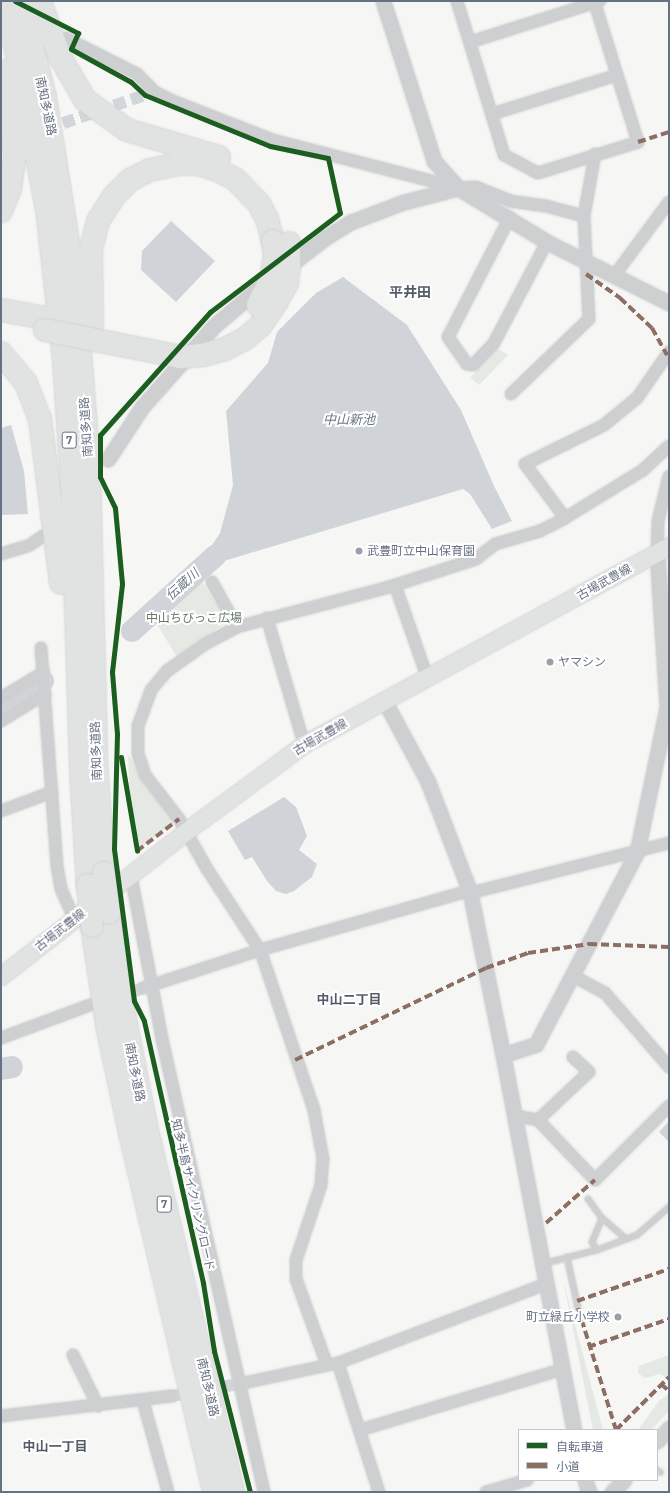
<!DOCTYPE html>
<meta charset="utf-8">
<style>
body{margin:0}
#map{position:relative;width:670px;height:1493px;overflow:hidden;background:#f6f6f5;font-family:"IBM Plex Sans","Noto Sans JP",sans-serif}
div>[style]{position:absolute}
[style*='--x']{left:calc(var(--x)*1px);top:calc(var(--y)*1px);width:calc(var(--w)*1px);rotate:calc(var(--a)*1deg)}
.green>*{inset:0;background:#e5e9e3}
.water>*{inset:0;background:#d0d4d9}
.river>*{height:22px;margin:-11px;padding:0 11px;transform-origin:11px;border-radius:11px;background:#d0d4d9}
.minor-tunnel>*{height:12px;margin-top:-6px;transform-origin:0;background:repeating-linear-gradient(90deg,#d2d5d9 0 12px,transparent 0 18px)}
.roads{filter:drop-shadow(0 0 1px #d3d4d4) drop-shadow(0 0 1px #d3d4d4)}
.service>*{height:6px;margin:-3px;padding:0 3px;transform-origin:3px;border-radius:3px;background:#cecfd0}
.minor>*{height:12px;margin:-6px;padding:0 6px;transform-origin:6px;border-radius:6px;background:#cecfd0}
.tertiary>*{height:15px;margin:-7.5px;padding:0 7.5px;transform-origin:7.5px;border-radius:7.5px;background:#cecfd0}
.secondary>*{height:17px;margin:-8.5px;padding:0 8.5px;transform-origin:8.5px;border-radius:8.5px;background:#e1e2e2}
.motorway>*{height:22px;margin:-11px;padding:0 11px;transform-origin:11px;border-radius:11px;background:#e1e2e2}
.bridges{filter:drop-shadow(0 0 1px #d2d3d3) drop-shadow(0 0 1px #d2d3d3)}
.motorway-bridge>*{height:22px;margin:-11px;padding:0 11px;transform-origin:11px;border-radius:11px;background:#e1e2e2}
.quiet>*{height:4px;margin-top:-2px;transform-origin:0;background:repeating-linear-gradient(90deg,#8d6e63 0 8px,transparent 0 12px)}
.cycleway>*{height:5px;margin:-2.5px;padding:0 2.5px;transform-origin:2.5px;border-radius:2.5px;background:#1b5e20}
.dots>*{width:11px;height:11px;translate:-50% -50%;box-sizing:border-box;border:2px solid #fff;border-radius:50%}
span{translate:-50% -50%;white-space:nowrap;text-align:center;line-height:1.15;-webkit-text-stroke:4px #fff;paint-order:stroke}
.shield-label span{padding:1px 3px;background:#fff;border:1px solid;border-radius:3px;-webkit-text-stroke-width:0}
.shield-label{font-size:11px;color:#677184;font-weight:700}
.street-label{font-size:12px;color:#677184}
.poi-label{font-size:12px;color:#677184}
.left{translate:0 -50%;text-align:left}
.right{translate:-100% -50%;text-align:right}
.park-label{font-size:12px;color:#657b66}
.water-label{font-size:13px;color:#687887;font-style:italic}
.neighbourhood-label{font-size:13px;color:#545c69;font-weight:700}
.quarter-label{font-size:14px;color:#545c69;font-weight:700}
.frame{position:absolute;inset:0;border:2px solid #677184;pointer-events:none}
.legend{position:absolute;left:518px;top:1429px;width:140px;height:52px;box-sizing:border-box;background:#fff;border:1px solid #c2c6ce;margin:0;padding:5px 7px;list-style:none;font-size:12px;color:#677184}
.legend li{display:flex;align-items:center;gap:8px;height:20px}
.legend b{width:20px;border:1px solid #c2c6ce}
</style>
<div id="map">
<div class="green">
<i style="clip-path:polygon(497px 348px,508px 355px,479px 385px,470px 378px)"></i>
<i style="clip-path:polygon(202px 582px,228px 621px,177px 657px,155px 621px)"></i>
<i style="clip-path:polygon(128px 755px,179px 819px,137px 851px,131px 818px)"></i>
<i style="clip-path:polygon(563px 1279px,603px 1430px,593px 1430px)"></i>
<i style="clip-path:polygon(669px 1355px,669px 1373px,665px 1377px,660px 1374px,645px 1378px,638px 1373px,639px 1366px)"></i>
<i style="clip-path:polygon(669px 1394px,669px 1411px,651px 1430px,638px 1430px,659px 1401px)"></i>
</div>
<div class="water">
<i style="clip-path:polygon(171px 221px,215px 261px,176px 302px,141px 270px,142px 251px)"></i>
<i style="clip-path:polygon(343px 277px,407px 325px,461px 410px,494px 486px,512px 521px,492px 529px,470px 494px,463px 489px,224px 561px,209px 550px,220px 533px,233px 485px,226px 411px,268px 363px,277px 332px,316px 293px)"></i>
<i style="clip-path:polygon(11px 425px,24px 471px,28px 514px,1px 515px,1px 428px)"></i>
<i style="clip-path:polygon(284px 797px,296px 807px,307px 836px,299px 850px,317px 864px,312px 877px,294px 891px,286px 894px,276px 891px,267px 881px,252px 857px,245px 860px,228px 831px)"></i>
<i style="clip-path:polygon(669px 1121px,669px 1142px,659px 1132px)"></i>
</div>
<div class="river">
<i style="--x:132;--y:631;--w:113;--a:-42.1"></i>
<i style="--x:1;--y:708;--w:50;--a:-32.7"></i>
<i style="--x:1;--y:1069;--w:11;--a:-10"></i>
</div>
<div class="minor-tunnel">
<i style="--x:46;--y:129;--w:105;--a:-19"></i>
<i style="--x:116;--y:997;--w:28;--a:-18"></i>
<i style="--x:172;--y:1396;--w:68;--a:-10.2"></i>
</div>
<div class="roads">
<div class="service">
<i style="--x:588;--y:1199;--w:24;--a:54"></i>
<i style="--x:597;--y:1250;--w:9;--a:-122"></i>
<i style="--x:592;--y:1242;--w:26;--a:-67"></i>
<i style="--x:602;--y:1218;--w:32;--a:41"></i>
<i style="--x:567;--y:1257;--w:52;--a:77.8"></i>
<i style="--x:542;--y:1264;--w:57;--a:-14.3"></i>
<i style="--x:597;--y:1250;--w:43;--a:-20.6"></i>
<i style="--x:637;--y:1235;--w:43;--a:-41.2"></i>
<i style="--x:657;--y:1470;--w:4;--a:34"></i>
</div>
<div class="minor">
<i style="--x:457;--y:1;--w:161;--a:73"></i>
<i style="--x:504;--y:155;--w:38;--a:28"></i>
<i style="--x:538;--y:173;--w:105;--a:-17.2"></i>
<i style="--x:638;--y:142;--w:148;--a:-107.3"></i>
<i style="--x:66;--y:38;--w:80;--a:26.9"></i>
<i style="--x:137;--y:74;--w:25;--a:45"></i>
<i style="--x:155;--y:92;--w:20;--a:27"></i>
<i style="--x:173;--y:101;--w:107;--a:21.3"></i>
<i style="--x:273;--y:140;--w:191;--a:14.5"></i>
<i style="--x:458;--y:188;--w:18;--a:-3"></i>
<i style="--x:476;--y:187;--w:37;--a:22"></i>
<i style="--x:510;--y:201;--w:36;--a:8"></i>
<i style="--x:546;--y:206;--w:39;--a:15"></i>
<i style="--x:470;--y:42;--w:136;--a:-17.5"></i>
<i style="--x:492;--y:114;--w:131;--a:-17.3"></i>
<i style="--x:510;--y:217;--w:135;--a:117.3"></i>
<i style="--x:448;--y:337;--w:33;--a:55"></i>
<i style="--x:467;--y:364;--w:6;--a:9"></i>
<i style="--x:473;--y:365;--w:30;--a:-46"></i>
<i style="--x:494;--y:343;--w:114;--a:-62.3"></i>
<i style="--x:614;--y:276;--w:92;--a:-53.4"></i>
<i style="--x:511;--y:394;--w:108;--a:-43.9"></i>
<i style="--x:589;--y:319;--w:103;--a:-92.8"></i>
<i style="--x:584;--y:216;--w:63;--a:-79.9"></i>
<i style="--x:565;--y:518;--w:67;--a:-126.5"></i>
<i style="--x:525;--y:464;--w:88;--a:-26.3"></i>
<i style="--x:604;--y:425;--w:43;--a:-39.3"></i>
<i style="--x:637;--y:398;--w:56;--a:-55.2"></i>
<i style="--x:657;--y:552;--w:31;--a:-88"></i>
<i style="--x:658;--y:521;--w:46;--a:-76.3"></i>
<i style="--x:1;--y:554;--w:30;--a:-17"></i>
<i style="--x:30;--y:545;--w:16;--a:-35"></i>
<i style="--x:212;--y:582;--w:51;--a:60.9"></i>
<i style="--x:395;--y:585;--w:100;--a:70.7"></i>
<i style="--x:267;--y:618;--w:131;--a:73.6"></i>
<i style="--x:41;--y:648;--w:219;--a:85.8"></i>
<i style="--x:57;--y:866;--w:23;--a:80"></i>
<i style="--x:61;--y:889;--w:32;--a:66"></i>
<i style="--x:1;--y:698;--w:50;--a:-31.2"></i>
<i style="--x:1;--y:721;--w:52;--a:-31.5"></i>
<i style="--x:1;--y:811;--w:54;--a:-20.4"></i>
<i style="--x:131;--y:876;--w:166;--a:79.2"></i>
<i style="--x:162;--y:1039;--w:464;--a:77.3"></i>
<i style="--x:573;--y:976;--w:36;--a:28"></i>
<i style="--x:605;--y:993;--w:98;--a:49.1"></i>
<i style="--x:143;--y:988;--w:123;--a:-18"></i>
<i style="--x:260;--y:950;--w:209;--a:-15.8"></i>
<i style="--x:461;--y:893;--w:17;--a:-7"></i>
<i style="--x:478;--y:891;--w:197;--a:-14.1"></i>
<i style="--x:1;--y:1038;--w:95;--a:-20.3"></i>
<i style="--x:514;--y:1116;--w:24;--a:9"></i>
<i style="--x:538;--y:1120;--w:83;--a:46.5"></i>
<i style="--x:595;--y:1180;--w:105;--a:-45"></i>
<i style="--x:538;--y:1120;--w:70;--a:-43.3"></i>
<i style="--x:589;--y:1072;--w:22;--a:-137"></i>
<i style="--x:73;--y:1355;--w:57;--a:63.9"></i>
<i style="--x:338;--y:1363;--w:135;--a:72.4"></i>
<i style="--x:327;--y:1365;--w:91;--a:-109.8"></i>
<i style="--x:296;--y:1279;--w:19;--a:-90"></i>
<i style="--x:296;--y:1260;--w:79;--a:-71.6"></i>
<i style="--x:321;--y:1185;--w:26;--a:-86"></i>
<i style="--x:323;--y:1159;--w:50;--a:-100.4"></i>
<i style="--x:314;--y:1110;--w:169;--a:-108.6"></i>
<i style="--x:260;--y:950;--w:97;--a:-123.2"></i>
<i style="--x:207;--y:869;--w:57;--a:-119.2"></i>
<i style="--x:179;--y:819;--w:56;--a:-127.7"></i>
<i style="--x:145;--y:775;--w:22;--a:-108"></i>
<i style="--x:138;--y:754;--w:28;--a:-90"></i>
<i style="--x:138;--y:726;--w:38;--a:-70"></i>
<i style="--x:151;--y:690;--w:25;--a:-50"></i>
<i style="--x:167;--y:671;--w:47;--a:-35.4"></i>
<i style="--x:205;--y:644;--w:36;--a:-28"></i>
<i style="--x:237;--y:627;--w:157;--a:-14.7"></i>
<i style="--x:389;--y:587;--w:91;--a:-17.8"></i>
<i style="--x:476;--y:559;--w:24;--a:-38"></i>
<i style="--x:495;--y:544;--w:47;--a:-16.1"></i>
<i style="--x:540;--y:531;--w:28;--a:-27"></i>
<i style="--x:565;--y:518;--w:92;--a:-31.6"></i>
<i style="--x:643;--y:470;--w:35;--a:-43"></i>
<i style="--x:239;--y:1384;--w:101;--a:-12"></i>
<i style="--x:338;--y:1363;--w:222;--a:-20.8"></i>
<i style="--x:143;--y:1401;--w:94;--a:74.6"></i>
<i style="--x:1;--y:1416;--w:172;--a:-6.7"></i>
<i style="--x:360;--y:1430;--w:212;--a:-16.7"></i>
<i style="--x:486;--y:1492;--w:43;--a:-16.3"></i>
</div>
<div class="tertiary">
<i style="--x:383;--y:1;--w:168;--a:72.3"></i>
<i style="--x:434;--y:161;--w:36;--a:48"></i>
<i style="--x:458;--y:188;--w:104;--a:31.2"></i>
<i style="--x:547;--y:242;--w:136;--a:26.6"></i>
<i style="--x:108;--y:459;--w:62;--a:-56.8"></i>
<i style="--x:142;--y:407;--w:108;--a:-48.4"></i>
<i style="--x:214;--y:326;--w:51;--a:-40.2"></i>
<i style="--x:253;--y:293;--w:91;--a:-37.4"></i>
<i style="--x:325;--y:238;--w:31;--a:-32"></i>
<i style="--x:351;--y:222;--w:57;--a:-20.7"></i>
<i style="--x:404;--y:202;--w:56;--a:-14.5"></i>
<i style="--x:385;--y:702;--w:91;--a:61.7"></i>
<i style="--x:428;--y:782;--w:118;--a:69.1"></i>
<i style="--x:470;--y:892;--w:166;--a:78.6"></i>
<i style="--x:503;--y:1055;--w:382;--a:79.3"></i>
<i style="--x:503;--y:1055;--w:35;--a:-18"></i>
<i style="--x:536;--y:1044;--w:217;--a:-62.3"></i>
<i style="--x:637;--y:852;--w:148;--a:-78.3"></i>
<i style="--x:667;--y:707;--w:155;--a:-93.7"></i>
<i style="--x:657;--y:1441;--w:18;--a:-47"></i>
<i style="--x:585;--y:1480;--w:13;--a:72"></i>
<i style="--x:612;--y:1492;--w:17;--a:-45"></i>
</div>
<div class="secondary">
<i style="--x:1;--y:976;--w:254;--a:-38"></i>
<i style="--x:201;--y:820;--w:128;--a:-36.4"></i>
<i style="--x:304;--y:744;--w:415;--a:-28.5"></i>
</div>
<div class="motorway">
<i style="--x:3;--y:1;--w:51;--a:75.1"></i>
<i style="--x:16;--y:50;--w:162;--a:79"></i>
<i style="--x:47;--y:209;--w:153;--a:83.6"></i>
<i style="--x:64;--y:361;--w:120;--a:86.2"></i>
<i style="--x:72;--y:481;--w:291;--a:88.2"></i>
<i style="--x:81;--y:772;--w:113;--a:86.5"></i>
<i style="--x:21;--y:1;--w:99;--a:76"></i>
<i style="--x:45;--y:97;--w:191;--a:81"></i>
<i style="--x:75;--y:286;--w:185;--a:85.6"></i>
<i style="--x:89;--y:470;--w:293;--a:88.6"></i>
<i style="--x:96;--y:763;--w:110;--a:85.8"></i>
<i style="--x:40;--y:1;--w:57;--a:70.6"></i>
<i style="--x:59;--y:55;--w:52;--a:60"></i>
<i style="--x:85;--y:100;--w:52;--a:35.5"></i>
<i style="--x:127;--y:130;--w:96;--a:16.4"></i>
<i style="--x:1;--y:211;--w:24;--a:-68"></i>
<i style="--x:10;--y:189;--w:35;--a:-82"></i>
<i style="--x:15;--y:154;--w:83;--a:-96.2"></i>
<i style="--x:1;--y:310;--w:46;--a:10.1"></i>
<i style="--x:92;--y:324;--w:75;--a:-90.8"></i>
<i style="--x:91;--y:249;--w:29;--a:-76"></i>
<i style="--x:98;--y:221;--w:30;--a:-57"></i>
<i style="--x:114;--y:196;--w:23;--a:-45"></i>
<i style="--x:130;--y:180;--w:22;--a:-27"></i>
<i style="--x:150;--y:170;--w:29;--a:-12"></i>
<i style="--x:178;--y:164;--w:19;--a:0"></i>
<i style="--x:197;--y:164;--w:19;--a:16"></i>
<i style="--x:215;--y:169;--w:22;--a:27"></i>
<i style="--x:235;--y:179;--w:35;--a:46"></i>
<i style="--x:259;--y:204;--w:17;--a:62"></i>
<i style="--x:267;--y:219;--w:23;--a:75"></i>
<i style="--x:1;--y:353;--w:39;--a:50"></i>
<i style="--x:26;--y:383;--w:39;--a:69"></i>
<i style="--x:40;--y:419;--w:165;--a:82.7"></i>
<i style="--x:109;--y:913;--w:72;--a:82.8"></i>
<i style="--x:118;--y:984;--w:145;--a:78.8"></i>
<i style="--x:146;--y:1126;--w:376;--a:76.6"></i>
<i style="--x:92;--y:926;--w:105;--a:81.3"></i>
<i style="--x:108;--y:1030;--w:105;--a:77.9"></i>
<i style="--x:130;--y:1133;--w:369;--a:76.8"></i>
</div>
</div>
<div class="bridges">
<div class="motorway-bridge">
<i style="--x:258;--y:305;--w:28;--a:-63"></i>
<i style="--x:271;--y:280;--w:24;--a:-81"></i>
<i style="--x:275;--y:256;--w:15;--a:-98"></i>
<i style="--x:45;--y:330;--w:139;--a:11.2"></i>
<i style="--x:181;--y:357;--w:22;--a:-5"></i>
<i style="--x:203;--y:355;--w:23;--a:-15"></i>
<i style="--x:225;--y:349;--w:22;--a:-27"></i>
<i style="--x:245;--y:339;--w:21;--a:-41"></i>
<i style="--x:261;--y:325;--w:29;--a:-56"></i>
<i style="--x:277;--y:301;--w:21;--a:-61"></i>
<i style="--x:287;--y:283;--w:16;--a:-83"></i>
<i style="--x:289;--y:267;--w:24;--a:-90"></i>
<i style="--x:104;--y:873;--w:40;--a:82.9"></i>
<i style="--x:88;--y:885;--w:41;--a:84.4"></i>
</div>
</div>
<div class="quiet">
<i style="--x:638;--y:142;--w:33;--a:-18"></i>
<i style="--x:586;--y:274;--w:42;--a:35.2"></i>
<i style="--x:620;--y:298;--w:44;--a:43.2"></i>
<i style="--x:652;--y:328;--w:31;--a:61"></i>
<i style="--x:137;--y:851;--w:53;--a:-37.3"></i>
<i style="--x:295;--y:1060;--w:212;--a:-25.7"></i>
<i style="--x:486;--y:968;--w:45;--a:-19.7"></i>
<i style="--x:528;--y:953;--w:62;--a:-8.4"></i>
<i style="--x:589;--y:944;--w:80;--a:2.1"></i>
<i style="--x:546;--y:1223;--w:65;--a:-41.3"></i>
<i style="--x:577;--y:1301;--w:97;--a:-19.2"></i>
<i style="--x:578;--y:1308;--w:128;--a:72.7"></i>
<i style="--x:588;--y:1347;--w:86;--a:-19.1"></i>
<i style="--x:661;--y:1384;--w:11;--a:41"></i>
<i style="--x:616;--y:1430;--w:75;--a:-45"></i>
</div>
<div class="cycleway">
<i style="--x:15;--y:1;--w:71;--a:26.9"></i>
<i style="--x:78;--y:33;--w:17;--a:114"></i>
<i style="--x:71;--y:49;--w:68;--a:28.8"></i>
<i style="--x:131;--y:82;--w:19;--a:43"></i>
<i style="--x:145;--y:95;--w:135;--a:22.2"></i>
<i style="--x:270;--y:146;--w:59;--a:11.7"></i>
<i style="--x:328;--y:158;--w:56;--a:77.7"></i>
<i style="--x:340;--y:213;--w:163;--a:142.7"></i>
<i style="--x:210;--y:312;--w:165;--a:131.8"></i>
<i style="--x:100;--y:435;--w:42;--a:90"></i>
<i style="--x:100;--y:477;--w:34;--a:64"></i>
<i style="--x:115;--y:508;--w:76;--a:84.7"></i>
<i style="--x:122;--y:584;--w:89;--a:96.5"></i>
<i style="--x:112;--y:672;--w:62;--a:85.4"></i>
<i style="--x:117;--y:734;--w:115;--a:91.5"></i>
<i style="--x:114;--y:849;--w:153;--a:82.5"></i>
<i style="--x:134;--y:1001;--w:22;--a:63"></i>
<i style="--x:144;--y:1021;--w:269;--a:77.3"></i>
<i style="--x:203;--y:1283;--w:69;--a:80.8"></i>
<i style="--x:214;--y:1351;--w:146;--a:75.7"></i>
<i style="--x:121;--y:757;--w:95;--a:80.3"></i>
</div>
<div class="dots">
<i style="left:359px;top:551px;background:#99a0ac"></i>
<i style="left:550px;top:662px;background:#99a0ac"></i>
<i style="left:618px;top:1317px;background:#99a0ac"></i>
</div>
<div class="shield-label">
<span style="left:69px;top:440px">7</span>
<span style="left:164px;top:1204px">7</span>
</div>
<div class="street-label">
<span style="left:46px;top:106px;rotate:78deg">南知多道路</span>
<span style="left:86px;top:427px;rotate:-94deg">南知多道路</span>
<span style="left:604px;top:582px;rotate:-29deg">古場武豊線</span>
<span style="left:320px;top:737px;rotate:-30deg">古場武豊線</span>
<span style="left:96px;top:751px;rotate:-92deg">南知多道路</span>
<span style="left:60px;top:930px;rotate:-38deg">古場武豊線</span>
<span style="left:135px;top:1072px;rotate:79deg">南知多道路</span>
<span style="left:193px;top:1195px;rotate:77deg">知多半島サイクリングロード</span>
<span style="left:208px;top:1387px;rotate:77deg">南知多道路</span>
</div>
<div class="poi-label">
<span class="left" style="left:367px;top:551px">武豊町立中山保育園</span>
<span class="left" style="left:558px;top:662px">ヤマシン</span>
<span class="right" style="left:610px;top:1317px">町立緑丘小学校</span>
</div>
<div class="park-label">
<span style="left:194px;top:618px">中山ちびっこ広場</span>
</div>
<div class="water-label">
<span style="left:349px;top:420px">中山新池</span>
<span style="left:183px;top:585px;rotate:-42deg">伝蔵川</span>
</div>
<div class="neighbourhood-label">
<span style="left:349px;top:1000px">中山二丁目</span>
<span style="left:55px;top:1447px">中山一丁目</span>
</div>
<div class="quarter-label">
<span style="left:410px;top:292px">平井田</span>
</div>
<div class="frame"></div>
<ul class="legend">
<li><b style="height:5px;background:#1b5e20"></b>自転車道</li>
<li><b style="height:5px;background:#8d6e63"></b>小道</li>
</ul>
</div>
